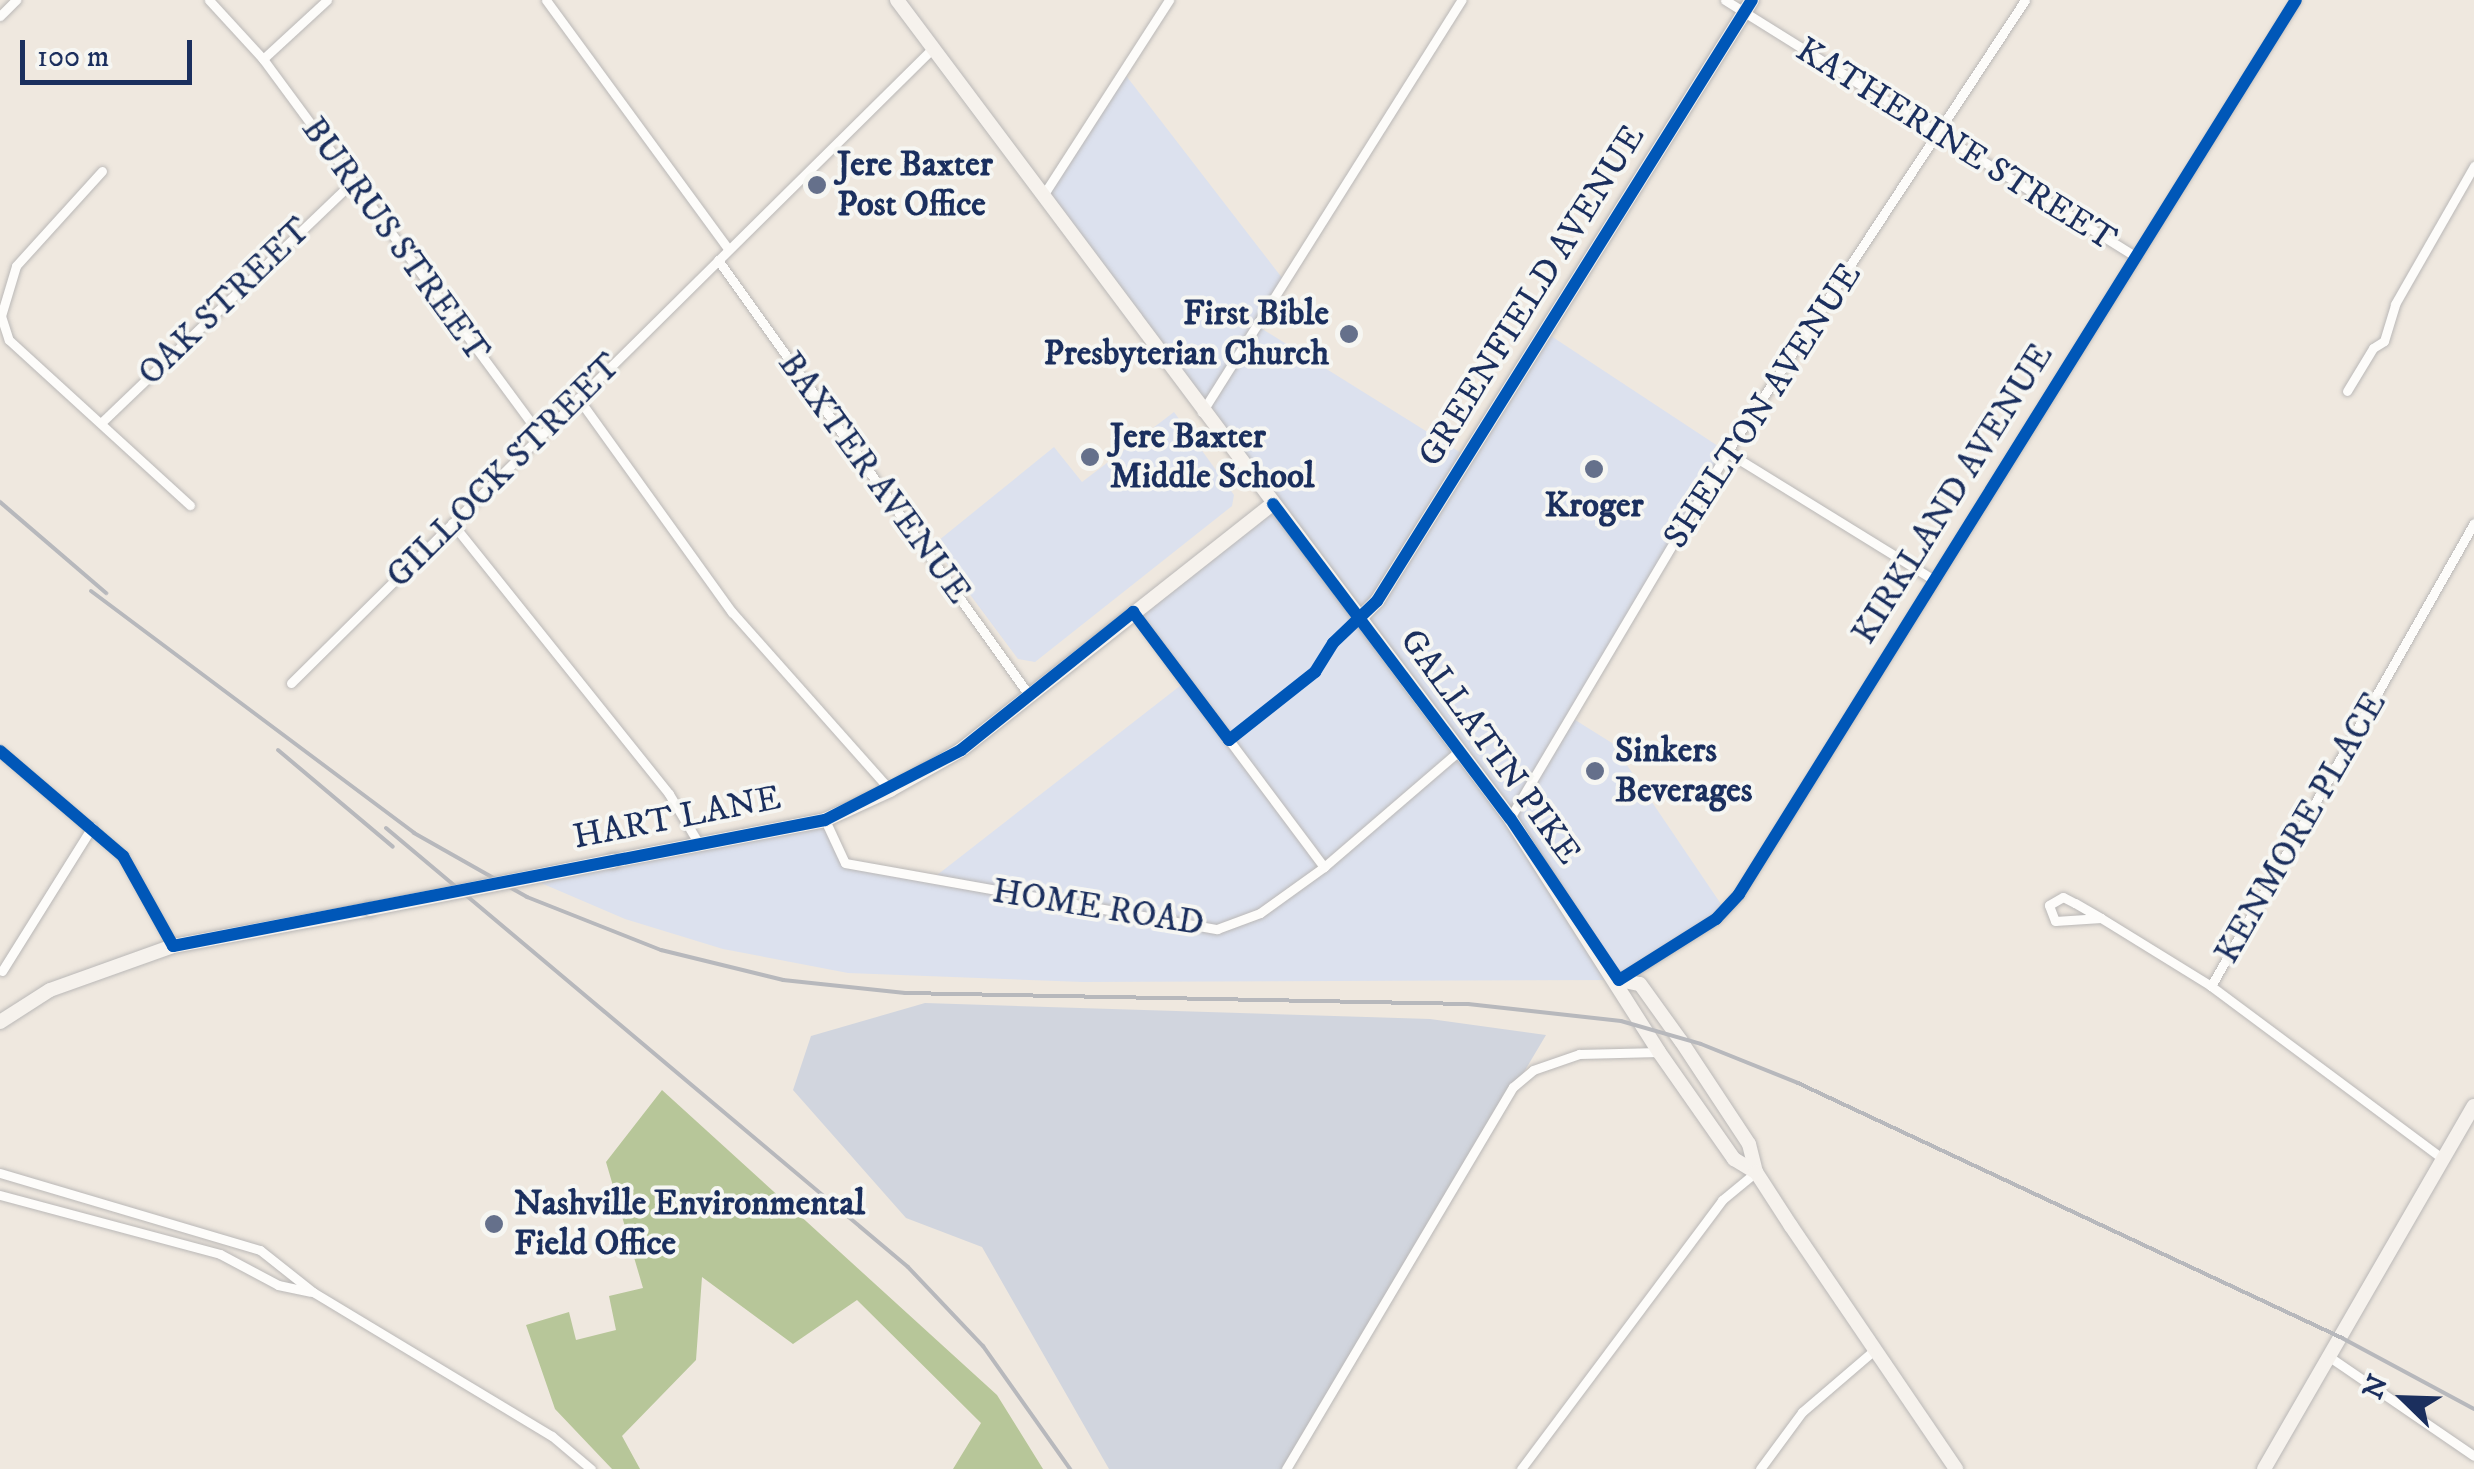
<!DOCTYPE html>
<style>
body{margin:0}
#map{position:relative;width:2474px;height:1469px;overflow:hidden;background:#efe8df;font-family:"IM FELL DW Pica",serif}
div>[style]{position:absolute}
[style*='--x']{left:calc(var(--x)*1px);top:calc(var(--y)*1px);width:calc(var(--w)*1px);rotate:calc(var(--a)*1deg)}
.built>*{inset:0;background:#dce1ee}
.industrial>*{inset:0;background:#d1d5de}
.forest>*{inset:0;background:#b7c699}
.roads{filter:drop-shadow(0 0 2px #bab8b7) drop-shadow(0 0 2px #bab8b7)}
.street>*{height:9px;margin:-4.5px;padding:0 4.5px;transform-origin:4.5px;border-radius:4.5px;background:#fdfcfa}
.secondary>*{height:14px;margin:-7px;padding:0 7px;transform-origin:7px;border-radius:7px;background:#f6f2ed}
.rail>*{height:4px;margin:-2px;padding:0 2px;transform-origin:2px;border-radius:2px;background:#b7b8bc}
.bridges{filter:drop-shadow(0 0 2px #bab8b7) drop-shadow(0 0 2px #bab8b7)}
.secondary-bridge>*{height:14px;margin:-7px;padding:0 7px;transform-origin:7px;border-radius:7px;background:#f6f2ed}
.cycleway>*{height:12px;margin:-6px;padding:0 6px;transform-origin:6px;border-radius:6px;background:#0057b8}
.dots>*{width:28px;height:28px;translate:-50% -50%;box-sizing:border-box;border:5px solid #f6f6f2;border-radius:50%}
span{translate:-50% -50%;white-space:nowrap;text-align:center;line-height:1.15;-webkit-text-stroke:8px #f6f6f2;paint-order:stroke}
.street-label{font-size:35px;color:#1b2f5e}
.poi-label{font-size:35px;color:#1b2f5e;font-weight:700}
.left{translate:0 -50%;text-align:left}
.right{translate:-100% -50%;text-align:right}
.north{position:absolute;left:2354px;top:1349px;width:100px;height:100px;-webkit-text-stroke:8px #f6f6f2;paint-order:stroke;rotate:293deg;font-size:28px;font-weight:700;line-height:40px;text-align:center;color:#1b2f5e}
.north::after{content:'';display:block;margin:auto;width:35px;height:45px;background:#1b2f5e;clip-path:polygon(50% 0,100% 100%,50% 72%,0 100%)}
.scale{position:absolute;left:20px;top:40px;width:172px;height:45px;box-sizing:border-box;border:5px solid #1b2f5e;border-top:0;padding-left:12px;font-size:30px;line-height:35px;white-space:nowrap;color:#1b2f5e;-webkit-text-stroke:8px #f6f6f2;paint-order:stroke}
</style>
<div id="map">
<div class="built">
<i style="clip-path:polygon(1124px 73px,1286px 283px,1259px 327px,1466px 456px,1545px 332px,1727px 452px,1572px 718px,1612px 743px,1725px 910px,1619px 980px,1083px 982px,848px 973px,723px 949px,625px 919px,527px 877px,825px 820px,846px 863px,932px 879px,1185px 682px,1133px 612px,1273px 504px,1044px 194px)"></i>
<i style="clip-path:polygon(1174px 412px,1234px 495px,1232px 506px,1035px 662px,1018px 659px,933px 545px,1054px 447px,1082px 482px)"></i>
</div>
<div class="industrial">
<i style="clip-path:polygon(925px 1003px,1430px 1019px,1546px 1035px,1288px 1469px,1109px 1469px,982px 1247px,906px 1218px,793px 1090px,811px 1036px)"></i>
</div>
<div class="forest">
<i style="clip-path:polygon(662px 1090px,997px 1395px,1043px 1469px,953px 1469px,981px 1423px,857px 1300px,793px 1344px,702px 1277px,696px 1360px,622px 1436px,640px 1469px,612px 1469px,555px 1409px,526px 1325px,569px 1312px,576px 1340px,616px 1330px,609px 1296px,643px 1288px,606px 1162px)"></i>
</div>
<div class="roads">
<div class="street">
<i style="--x:209;--y:0;--w:80;--a:47.5"></i>
<i style="--x:263;--y:59;--w:468;--a:53.6"></i>
<i style="--x:546;--y:0;--w:308;--a:53.8"></i>
<i style="--x:1725;--y:0;--w:485;--a:32"></i>
<i style="--x:0;--y:16;--w:23;--a:-45"></i>
<i style="--x:263;--y:59;--w:87;--a:-42.7"></i>
<i style="--x:102;--y:171;--w:128;--a:132.2"></i>
<i style="--x:16;--y:266;--w:52;--a:106.7"></i>
<i style="--x:1;--y:316;--w:25;--a:72"></i>
<i style="--x:9;--y:340;--w:245;--a:42.4"></i>
<i style="--x:1044;--y:194;--w:231;--a:-57.2"></i>
<i style="--x:718;--y:260;--w:535;--a:54.44"></i>
<i style="--x:2347;--y:391;--w:50;--a:-58.8"></i>
<i style="--x:2373;--y:348;--w:13;--a:-32"></i>
<i style="--x:2384;--y:341;--w:39;--a:-73"></i>
<i style="--x:2395;--y:304;--w:159;--a:-60.2"></i>
<i style="--x:578;--y:398;--w:264;--a:54.3"></i>
<i style="--x:732;--y:612;--w:238;--a:48.4"></i>
<i style="--x:1202;--y:412;--w:487;--a:-57.8"></i>
<i style="--x:101;--y:423;--w:347;--a:-43.8"></i>
<i style="--x:1727;--y:452;--w:243;--a:31.7"></i>
<i style="--x:452;--y:523;--w:347;--a:51.3"></i>
<i style="--x:669;--y:794;--w:58;--a:59"></i>
<i style="--x:1134;--y:613;--w:317;--a:53.2"></i>
<i style="--x:291;--y:683;--w:903;--a:-44.69"></i>
<i style="--x:0;--y:751;--w:162;--a:40.5"></i>
<i style="--x:123;--y:856;--w:103;--a:60.9"></i>
<i style="--x:1510;--y:818;--w:425;--a:-59.3"></i>
<i style="--x:1727;--y:452;--w:541;--a:-56.6"></i>
<i style="--x:825;--y:820;--w:47;--a:65.1"></i>
<i style="--x:845;--y:863;--w:378;--a:10.1"></i>
<i style="--x:1217;--y:929;--w:46;--a:-20.4"></i>
<i style="--x:1260;--y:913;--w:79;--a:-35.7"></i>
<i style="--x:1324;--y:867;--w:179;--a:-40.7"></i>
<i style="--x:2101;--y:918;--w:46;--a:176.3"></i>
<i style="--x:2055;--y:921;--w:17;--a:-111"></i>
<i style="--x:2049;--y:905;--w:16;--a:-30"></i>
<i style="--x:2063;--y:897;--w:13;--a:27"></i>
<i style="--x:2075;--y:903;--w:30;--a:30"></i>
<i style="--x:2101;--y:918;--w:129;--a:31.7"></i>
<i style="--x:2211;--y:986;--w:289;--a:36.7"></i>
<i style="--x:2;--y:971;--w:170;--a:-58"></i>
<i style="--x:1621;--y:979;--w:112;--a:-32.3"></i>
<i style="--x:1716;--y:919;--w:34;--a:-47"></i>
<i style="--x:1739;--y:894;--w:1053;--a:-58.08"></i>
<i style="--x:2211;--y:986;--w:532;--a:-60.4"></i>
<i style="--x:0;--y:1173;--w:271;--a:16.5"></i>
<i style="--x:260;--y:1250;--w:68;--a:38.4"></i>
<i style="--x:313;--y:1292;--w:279;--a:31.1"></i>
<i style="--x:552;--y:1436;--w:51;--a:40.2"></i>
<i style="--x:0;--y:1195;--w:228;--a:15"></i>
<i style="--x:220;--y:1254;--w:66;--a:28.1"></i>
<i style="--x:278;--y:1285;--w:33;--a:12"></i>
<i style="--x:2331;--y:1358;--w:173;--a:34.4"></i>
<i style="--x:1286;--y:1469;--w:444;--a:-59.3"></i>
<i style="--x:1513;--y:1087;--w:26;--a:-40"></i>
<i style="--x:1533;--y:1070;--w:49;--a:-19.2"></i>
<i style="--x:1579;--y:1054;--w:80;--a:-1.4"></i>
<i style="--x:1521;--y:1469;--w:336;--a:-53.2"></i>
<i style="--x:1722;--y:1200;--w:44;--a:-39.5"></i>
<i style="--x:1760;--y:1469;--w:71;--a:-53.6"></i>
<i style="--x:1802;--y:1412;--w:92;--a:-40.6"></i>
</div>
<div class="secondary">
<i style="--x:897;--y:0;--w:1022;--a:53.15"></i>
<i style="--x:1510;--y:818;--w:277;--a:57.5"></i>
<i style="--x:1659;--y:1052;--w:131;--a:55"></i>
<i style="--x:1734;--y:1159;--w:26;--a:31"></i>
<i style="--x:1358;--y:620;--w:27;--a:-45"></i>
<i style="--x:1377;--y:601;--w:708;--a:-58.04"></i>
<i style="--x:613;--y:861;--w:216;--a:-10.9"></i>
<i style="--x:825;--y:820;--w:72;--a:-24.8"></i>
<i style="--x:890;--y:790;--w:81;--a:-29.4"></i>
<i style="--x:961;--y:750;--w:397;--a:-38.3"></i>
<i style="--x:1619;--y:980;--w:21;--a:11"></i>
<i style="--x:1640;--y:984;--w:70;--a:54.3"></i>
<i style="--x:1681;--y:1041;--w:123;--a:56.6"></i>
<i style="--x:1749;--y:1144;--w:29;--a:76"></i>
<i style="--x:1756;--y:1172;--w:64;--a:57.1"></i>
<i style="--x:1791;--y:1226;--w:294;--a:55.8"></i>
<i style="--x:0;--y:1022;--w:59;--a:-32.6"></i>
<i style="--x:50;--y:990;--w:131;--a:-19.7"></i>
<i style="--x:173;--y:946;--w:200;--a:-10.6"></i>
<i style="--x:2264;--y:1469;--w:419;--a:-60"></i>
</div>
</div>
<div class="rail">
<i style="--x:0;--y:502;--w:140;--a:40.6"></i>
<i style="--x:91;--y:591;--w:404;--a:36.8"></i>
<i style="--x:414;--y:833;--w:130;--a:29.5"></i>
<i style="--x:527;--y:897;--w:144;--a:21.6"></i>
<i style="--x:661;--y:950;--w:126;--a:13.8"></i>
<i style="--x:783;--y:980;--w:123;--a:6.1"></i>
<i style="--x:905;--y:993;--w:563;--a:1.12"></i>
<i style="--x:1468;--y:1004;--w:154;--a:6.3"></i>
<i style="--x:1621;--y:1021;--w:83;--a:16"></i>
<i style="--x:1701;--y:1044;--w:105;--a:21.9"></i>
<i style="--x:1798;--y:1083;--w:601;--a:25.11"></i>
<i style="--x:2342;--y:1338;--w:150;--a:28.3"></i>
<i style="--x:278;--y:750;--w:150;--a:40.1"></i>
<i style="--x:386;--y:828;--w:682;--a:40.06"></i>
<i style="--x:908;--y:1267;--w:109;--a:46.5"></i>
<i style="--x:983;--y:1346;--w:151;--a:54.7"></i>
</div>
<div class="bridges">
<div class="secondary-bridge">
<i style="--x:370;--y:909;--w:248;--a:-11.2"></i>
</div>
</div>
<div class="cycleway">
<i style="--x:1273;--y:504;--w:393;--a:53"></i>
<i style="--x:1510;--y:818;--w:195;--a:56.1"></i>
<i style="--x:1619;--y:980;--w:115;--a:-32.2"></i>
<i style="--x:1716;--y:919;--w:34;--a:-47"></i>
<i style="--x:1739;--y:894;--w:1053;--a:-58.08"></i>
<i style="--x:0;--y:751;--w:162;--a:40.5"></i>
<i style="--x:123;--y:856;--w:103;--a:60.9"></i>
<i style="--x:173;--y:946;--w:664;--a:-10.94"></i>
<i style="--x:825;--y:820;--w:153;--a:-27.2"></i>
<i style="--x:961;--y:750;--w:221;--a:-38.7"></i>
<i style="--x:1133;--y:612;--w:160;--a:53.1"></i>
<i style="--x:1229;--y:740;--w:110;--a:-38.3"></i>
<i style="--x:1315;--y:672;--w:34;--a:-58"></i>
<i style="--x:1333;--y:643;--w:61;--a:-43.7"></i>
<i style="--x:1377;--y:601;--w:708;--a:-58.04"></i>
</div>
<div class="dots">
<i style="left:817px;top:185px;background:#65708b"></i>
<i style="left:1349px;top:334px;background:#65708b"></i>
<i style="left:1090px;top:457px;background:#65708b"></i>
<i style="left:1594px;top:469px;background:#65708b"></i>
<i style="left:1595px;top:771px;background:#65708b"></i>
<i style="left:494px;top:1224px;background:#65708b"></i>
</div>
<div class="street-label">
<span style="left:1956px;top:145px;rotate:32deg">KATHERINE STREET</span>
<span style="left:395px;top:240px;rotate:54deg">BURRUS STREET</span>
<span style="left:1532px;top:296px;rotate:-58deg">GREENFIELD AVENUE</span>
<span style="left:225px;top:302px;rotate:-44deg">OAK STREET</span>
<span style="left:1763px;top:406px;rotate:-57deg">SHELTON AVENUE</span>
<span style="left:504px;top:471px;rotate:-45deg">GILLOCK STREET</span>
<span style="left:874px;top:478px;rotate:54deg">BAXTER AVENUE</span>
<span style="left:1953px;top:494px;rotate:-58deg">KIRKLAND AVENUE</span>
<span style="left:1490px;top:747px;rotate:54deg">GALLATIN PIKE</span>
<span style="left:677px;top:818px;rotate:-11deg">HART LANE</span>
<span style="left:2301px;top:828px;rotate:-60deg">KENMORE PLACE</span>
<span style="left:1098px;top:908px;rotate:9deg">HOME ROAD</span>
</div>
<div class="poi-label">
<span class="left" style="left:837px;top:185px">Jere Baxter<br>Post Office</span>
<span class="right" style="left:1329px;top:334px">First Bible<br>Presbyterian Church</span>
<span class="left" style="left:1110px;top:457px">Jere Baxter<br>Middle School</span>
<span style="left:1594px;top:506px">Kroger</span>
<span class="left" style="left:1615px;top:771px">Sinkers<br>Beverages</span>
<span class="left" style="left:514px;top:1224px">Nashville Environmental<br>Field Office</span>
</div>
<div class="north">N</div>
<div class="scale">100 m</div>
</div>
